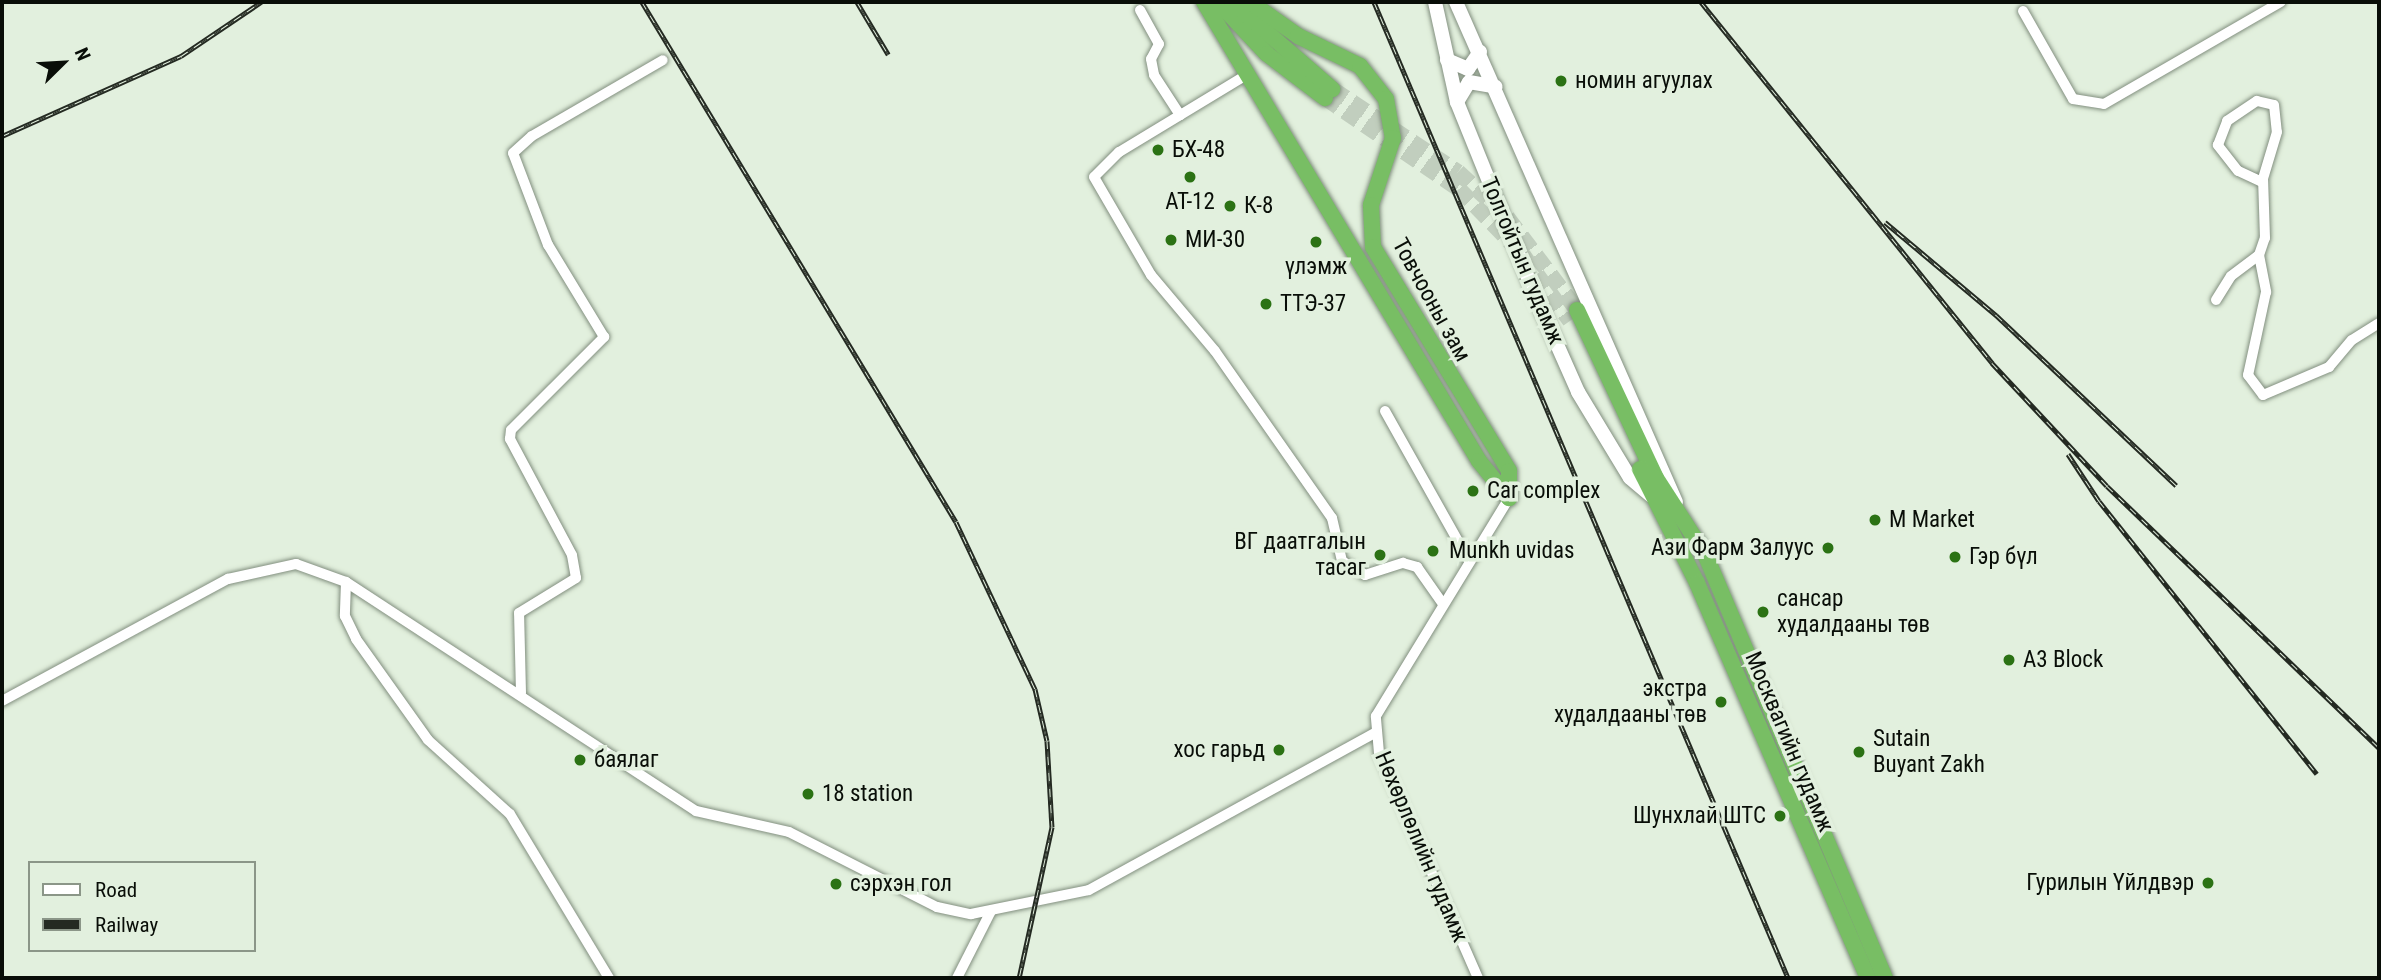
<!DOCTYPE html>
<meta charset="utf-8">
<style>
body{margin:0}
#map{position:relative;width:2381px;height:980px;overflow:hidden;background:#e2f0de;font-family:"Roboto Condensed",sans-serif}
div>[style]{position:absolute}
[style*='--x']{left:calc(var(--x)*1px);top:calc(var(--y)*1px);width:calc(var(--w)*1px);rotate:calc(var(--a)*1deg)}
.trunk-tunnel>*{height:16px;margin-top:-8px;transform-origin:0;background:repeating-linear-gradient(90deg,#c1cebe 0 16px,transparent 0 24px)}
.roads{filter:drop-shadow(0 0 2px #828f7f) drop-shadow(0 0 2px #828f7f)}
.minor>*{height:10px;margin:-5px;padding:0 5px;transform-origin:5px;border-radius:5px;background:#fff}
.secondary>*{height:14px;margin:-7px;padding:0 7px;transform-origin:7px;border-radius:7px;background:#fff}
.trunk>*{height:16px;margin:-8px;padding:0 8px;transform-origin:8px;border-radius:8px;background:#78be64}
.rail>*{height:5px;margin-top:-2.5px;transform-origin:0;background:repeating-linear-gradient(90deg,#e2f0de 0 8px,#242a22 0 16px);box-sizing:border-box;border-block:2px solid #242a22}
.dots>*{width:19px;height:19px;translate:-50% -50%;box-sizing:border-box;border:4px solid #e2f0de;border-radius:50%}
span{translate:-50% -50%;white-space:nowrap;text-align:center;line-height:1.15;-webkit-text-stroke:7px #e2f0de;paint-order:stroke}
.poi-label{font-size:23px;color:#090e08}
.left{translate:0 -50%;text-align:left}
.right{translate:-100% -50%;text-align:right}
.street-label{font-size:23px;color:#090e08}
.frame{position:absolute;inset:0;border:4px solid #090e08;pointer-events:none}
.legend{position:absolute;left:28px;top:861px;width:228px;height:91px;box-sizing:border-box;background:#e2f0de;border:2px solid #8b9688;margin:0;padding:9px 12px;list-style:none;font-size:21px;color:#090e08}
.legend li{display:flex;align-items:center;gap:14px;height:35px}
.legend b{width:35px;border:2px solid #8b9688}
.north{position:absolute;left:28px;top:28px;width:70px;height:70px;-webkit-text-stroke:5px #e2f0de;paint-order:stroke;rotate:66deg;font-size:19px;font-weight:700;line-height:28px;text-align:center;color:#090e08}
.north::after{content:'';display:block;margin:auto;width:24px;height:32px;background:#090e08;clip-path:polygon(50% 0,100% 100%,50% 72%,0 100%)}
</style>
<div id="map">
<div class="trunk-tunnel">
<i style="--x:1332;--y:89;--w:151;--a:33.4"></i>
<i style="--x:1458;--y:172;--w:67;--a:42.6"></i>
<i style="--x:1507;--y:217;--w:116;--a:53"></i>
<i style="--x:1325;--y:98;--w:162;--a:34.2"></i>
<i style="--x:1459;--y:189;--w:92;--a:45.9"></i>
<i style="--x:1523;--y:255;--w:81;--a:54.5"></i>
</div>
<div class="roads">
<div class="minor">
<i style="--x:1140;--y:10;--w:39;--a:61"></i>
<i style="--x:1159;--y:44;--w:17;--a:118"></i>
<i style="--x:1151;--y:59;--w:16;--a:79"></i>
<i style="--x:1154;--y:75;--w:48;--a:57"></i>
<i style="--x:2023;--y:11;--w:101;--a:60.4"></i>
<i style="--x:2073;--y:99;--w:31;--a:9"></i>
<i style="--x:2104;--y:104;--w:204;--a:-30"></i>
<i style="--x:1248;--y:74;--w:151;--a:148.8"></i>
<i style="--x:1119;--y:152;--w:35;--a:135"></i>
<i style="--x:1094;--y:177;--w:113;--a:59.8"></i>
<i style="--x:1151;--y:275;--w:99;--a:49.9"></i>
<i style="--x:1215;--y:351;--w:204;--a:55"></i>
<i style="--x:1332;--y:518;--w:44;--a:76.9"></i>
<i style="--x:1342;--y:561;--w:27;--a:31"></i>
<i style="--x:1365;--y:575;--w:40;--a:-18"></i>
<i style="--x:1403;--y:563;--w:15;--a:16"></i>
<i style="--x:1417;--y:567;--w:45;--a:54.9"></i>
<i style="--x:2257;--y:101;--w:17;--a:13"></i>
<i style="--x:2274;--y:105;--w:27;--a:84"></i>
<i style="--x:2277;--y:132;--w:52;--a:106.7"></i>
<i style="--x:2262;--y:182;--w:26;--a:-155"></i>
<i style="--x:2238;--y:171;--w:33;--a:-128"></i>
<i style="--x:2218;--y:145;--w:26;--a:-69"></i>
<i style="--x:2227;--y:121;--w:36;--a:-34"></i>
<i style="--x:2259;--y:255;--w:38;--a:79"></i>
<i style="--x:2266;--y:292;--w:85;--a:102.2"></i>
<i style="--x:2248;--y:375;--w:25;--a:53"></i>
<i style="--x:2263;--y:395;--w:72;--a:-23"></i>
<i style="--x:2329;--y:367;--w:35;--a:-50"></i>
<i style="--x:2352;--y:340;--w:32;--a:-32"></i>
<i style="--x:2216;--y:300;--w:28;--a:-58"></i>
<i style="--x:2231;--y:276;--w:35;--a:-37"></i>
<i style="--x:2259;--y:255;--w:18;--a:-71"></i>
<i style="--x:2265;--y:238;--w:59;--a:-91.9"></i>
<i style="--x:1385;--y:411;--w:170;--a:60.7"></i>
<i style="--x:346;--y:582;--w:34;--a:92"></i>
<i style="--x:345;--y:616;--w:25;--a:64"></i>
<i style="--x:356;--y:639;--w:124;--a:54.5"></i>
<i style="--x:428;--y:740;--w:110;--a:42.1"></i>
<i style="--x:510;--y:814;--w:192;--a:58.9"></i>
<i style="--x:521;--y:693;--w:80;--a:-91.4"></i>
<i style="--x:519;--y:613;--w:67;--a:-31.6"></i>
<i style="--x:576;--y:578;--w:23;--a:-100"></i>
<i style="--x:572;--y:555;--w:132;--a:-118.1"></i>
<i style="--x:510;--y:439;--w:9;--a:-84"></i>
<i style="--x:511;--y:430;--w:132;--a:-45"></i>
<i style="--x:604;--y:337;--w:108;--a:-121.3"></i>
<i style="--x:548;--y:245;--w:98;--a:-110.8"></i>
<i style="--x:513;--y:153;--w:25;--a:-42"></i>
<i style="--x:532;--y:136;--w:151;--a:-30.1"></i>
<i style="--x:2;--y:701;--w:257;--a:-28.4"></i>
<i style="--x:228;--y:579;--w:70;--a:-12.4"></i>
<i style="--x:296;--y:564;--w:53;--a:19.8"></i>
<i style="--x:346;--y:582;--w:418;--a:33.2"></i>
<i style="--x:696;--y:811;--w:95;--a:12.7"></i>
<i style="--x:789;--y:832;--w:166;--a:26.9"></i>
<i style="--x:937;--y:907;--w:35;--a:12"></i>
<i style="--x:971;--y:914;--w:120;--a:-11.5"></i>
<i style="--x:1089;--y:890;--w:328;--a:-28.8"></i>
<i style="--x:957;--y:978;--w:75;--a:-63.1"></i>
<i style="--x:1478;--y:978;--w:246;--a:-113.7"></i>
<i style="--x:1379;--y:753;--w:37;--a:-95"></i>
<i style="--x:1376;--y:716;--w:255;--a:-58.6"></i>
</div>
<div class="secondary">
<i style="--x:1435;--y:2;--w:102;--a:77.6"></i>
<i style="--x:1457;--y:102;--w:201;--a:68"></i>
<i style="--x:1532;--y:288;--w:114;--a:66.1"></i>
<i style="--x:1578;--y:392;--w:100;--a:58.8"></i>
<i style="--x:1630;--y:478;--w:31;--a:40"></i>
<i style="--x:1456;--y:2;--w:546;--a:66.25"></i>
<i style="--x:1447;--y:60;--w:23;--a:23"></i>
<i style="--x:1468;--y:69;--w:21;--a:-55"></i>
<i style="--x:1457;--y:102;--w:23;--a:-59"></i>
<i style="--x:1469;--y:82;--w:27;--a:10"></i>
</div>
<div class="trunk">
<i style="--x:1204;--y:2;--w:535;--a:59.07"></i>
<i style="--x:1479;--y:461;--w:48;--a:51"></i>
<i style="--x:1218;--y:2;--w:71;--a:46.7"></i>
<i style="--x:1267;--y:54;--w:73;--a:37.2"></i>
<i style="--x:1232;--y:2;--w:133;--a:41"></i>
<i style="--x:1250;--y:2;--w:59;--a:35.3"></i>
<i style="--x:1298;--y:36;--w:69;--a:25.8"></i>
<i style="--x:1360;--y:66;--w:42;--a:51.8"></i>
<i style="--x:1386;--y:99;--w:40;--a:80"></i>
<i style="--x:1393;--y:138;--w:71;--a:108.2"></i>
<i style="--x:1371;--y:205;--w:42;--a:87.3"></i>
<i style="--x:1373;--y:247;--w:262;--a:58.7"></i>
<i style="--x:1509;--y:471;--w:27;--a:90"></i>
<i style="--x:1577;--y:310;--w:186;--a:64.8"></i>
<i style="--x:1656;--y:478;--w:90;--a:57.2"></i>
<i style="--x:1705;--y:554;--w:461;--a:67"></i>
<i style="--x:1640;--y:469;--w:127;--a:63.4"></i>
<i style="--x:1697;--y:583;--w:430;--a:66.6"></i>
</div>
</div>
<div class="rail">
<i style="--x:642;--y:2;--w:607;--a:58.87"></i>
<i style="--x:956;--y:522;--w:185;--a:64.7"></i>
<i style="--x:1035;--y:689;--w:53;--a:77"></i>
<i style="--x:1047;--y:741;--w:86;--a:86.7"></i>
<i style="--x:1052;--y:827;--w:155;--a:102.3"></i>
<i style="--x:857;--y:2;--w:61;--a:59.2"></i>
<i style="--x:1374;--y:2;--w:1060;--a:67.01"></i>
<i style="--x:1701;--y:2;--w:464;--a:51.1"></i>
<i style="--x:1992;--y:363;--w:168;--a:46.9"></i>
<i style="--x:2107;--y:486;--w:378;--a:43.9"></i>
<i style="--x:2;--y:136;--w:196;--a:-24.1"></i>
<i style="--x:181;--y:56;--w:97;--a:-34"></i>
<i style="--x:1885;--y:222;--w:145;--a:40"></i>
<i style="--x:1996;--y:315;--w:248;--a:43.4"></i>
<i style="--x:2068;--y:454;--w:56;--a:56.6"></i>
<i style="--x:2099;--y:501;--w:349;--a:51.4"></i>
</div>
<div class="dots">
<i style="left:1561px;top:81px;background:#2b7214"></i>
<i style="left:1158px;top:150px;background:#2b7214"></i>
<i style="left:1190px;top:177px;background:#2b7214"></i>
<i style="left:1230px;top:206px;background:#2b7214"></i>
<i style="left:1171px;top:240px;background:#2b7214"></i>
<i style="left:1316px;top:242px;background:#2b7214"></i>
<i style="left:1266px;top:304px;background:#2b7214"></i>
<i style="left:1473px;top:491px;background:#2b7214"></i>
<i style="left:1875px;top:520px;background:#2b7214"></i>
<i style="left:1828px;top:548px;background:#2b7214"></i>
<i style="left:1433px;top:551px;background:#2b7214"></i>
<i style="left:1380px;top:555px;background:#2b7214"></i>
<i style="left:1955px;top:557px;background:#2b7214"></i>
<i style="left:1763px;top:612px;background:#2b7214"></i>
<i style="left:2009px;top:660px;background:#2b7214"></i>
<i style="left:1721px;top:702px;background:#2b7214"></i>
<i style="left:1279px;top:750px;background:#2b7214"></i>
<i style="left:1859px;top:752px;background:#2b7214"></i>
<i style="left:580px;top:760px;background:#2b7214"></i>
<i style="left:808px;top:794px;background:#2b7214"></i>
<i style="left:1780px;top:816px;background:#2b7214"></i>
<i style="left:2208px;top:883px;background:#2b7214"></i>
<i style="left:836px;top:884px;background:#2b7214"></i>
</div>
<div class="poi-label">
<span class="left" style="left:1575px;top:81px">номин агуулах</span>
<span class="left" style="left:1172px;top:150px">БХ-48</span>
<span style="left:1190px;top:202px">АТ-12</span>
<span class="left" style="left:1244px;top:206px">К-8</span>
<span class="left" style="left:1185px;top:240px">МИ-30</span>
<span style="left:1316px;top:267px">үлэмж</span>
<span class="left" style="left:1280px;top:304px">ТТЭ-37</span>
<span class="left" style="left:1487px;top:491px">Car complex</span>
<span class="left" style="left:1889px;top:520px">М Market</span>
<span class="right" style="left:1366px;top:555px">ВГ даатгалын<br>тасаг</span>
<span class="right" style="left:1814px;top:548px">Ази Фарм Залуус</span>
<span class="left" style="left:1449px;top:551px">Munkh uvidas</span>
<span class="left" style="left:1969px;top:557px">Гэр бүл</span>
<span class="left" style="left:1777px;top:612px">сансар<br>худалдааны төв</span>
<span class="left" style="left:2023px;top:660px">A3 Block</span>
<span class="right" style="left:1707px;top:702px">экстра<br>худалдааны төв</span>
<span class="left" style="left:1873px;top:752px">Sutain<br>Buyant Zakh</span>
<span class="right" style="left:1265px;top:750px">хос гарьд</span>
<span class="left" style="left:594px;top:760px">баялаг</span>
<span class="left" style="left:822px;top:794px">18 station</span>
<span class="right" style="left:1766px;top:816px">Шунхлай ШТС</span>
<span class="right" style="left:2194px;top:883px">Гурилын Үйлдвэр</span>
<span class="left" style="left:850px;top:884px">сэрхэн гол</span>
</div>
<div class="street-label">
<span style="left:1522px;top:261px;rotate:67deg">Толгойтын гудамж</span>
<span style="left:1431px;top:300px;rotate:61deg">Товчооны зам</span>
<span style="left:1789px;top:742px;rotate:67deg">Москвагийн гудамж</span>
<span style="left:1421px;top:847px;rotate:67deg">Нөхөрлөлийн гудамж</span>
</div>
<div class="frame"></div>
<ul class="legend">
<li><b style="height:9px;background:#fff"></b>Road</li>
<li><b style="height:9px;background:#242a22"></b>Railway</li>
</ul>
<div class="north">N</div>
</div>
